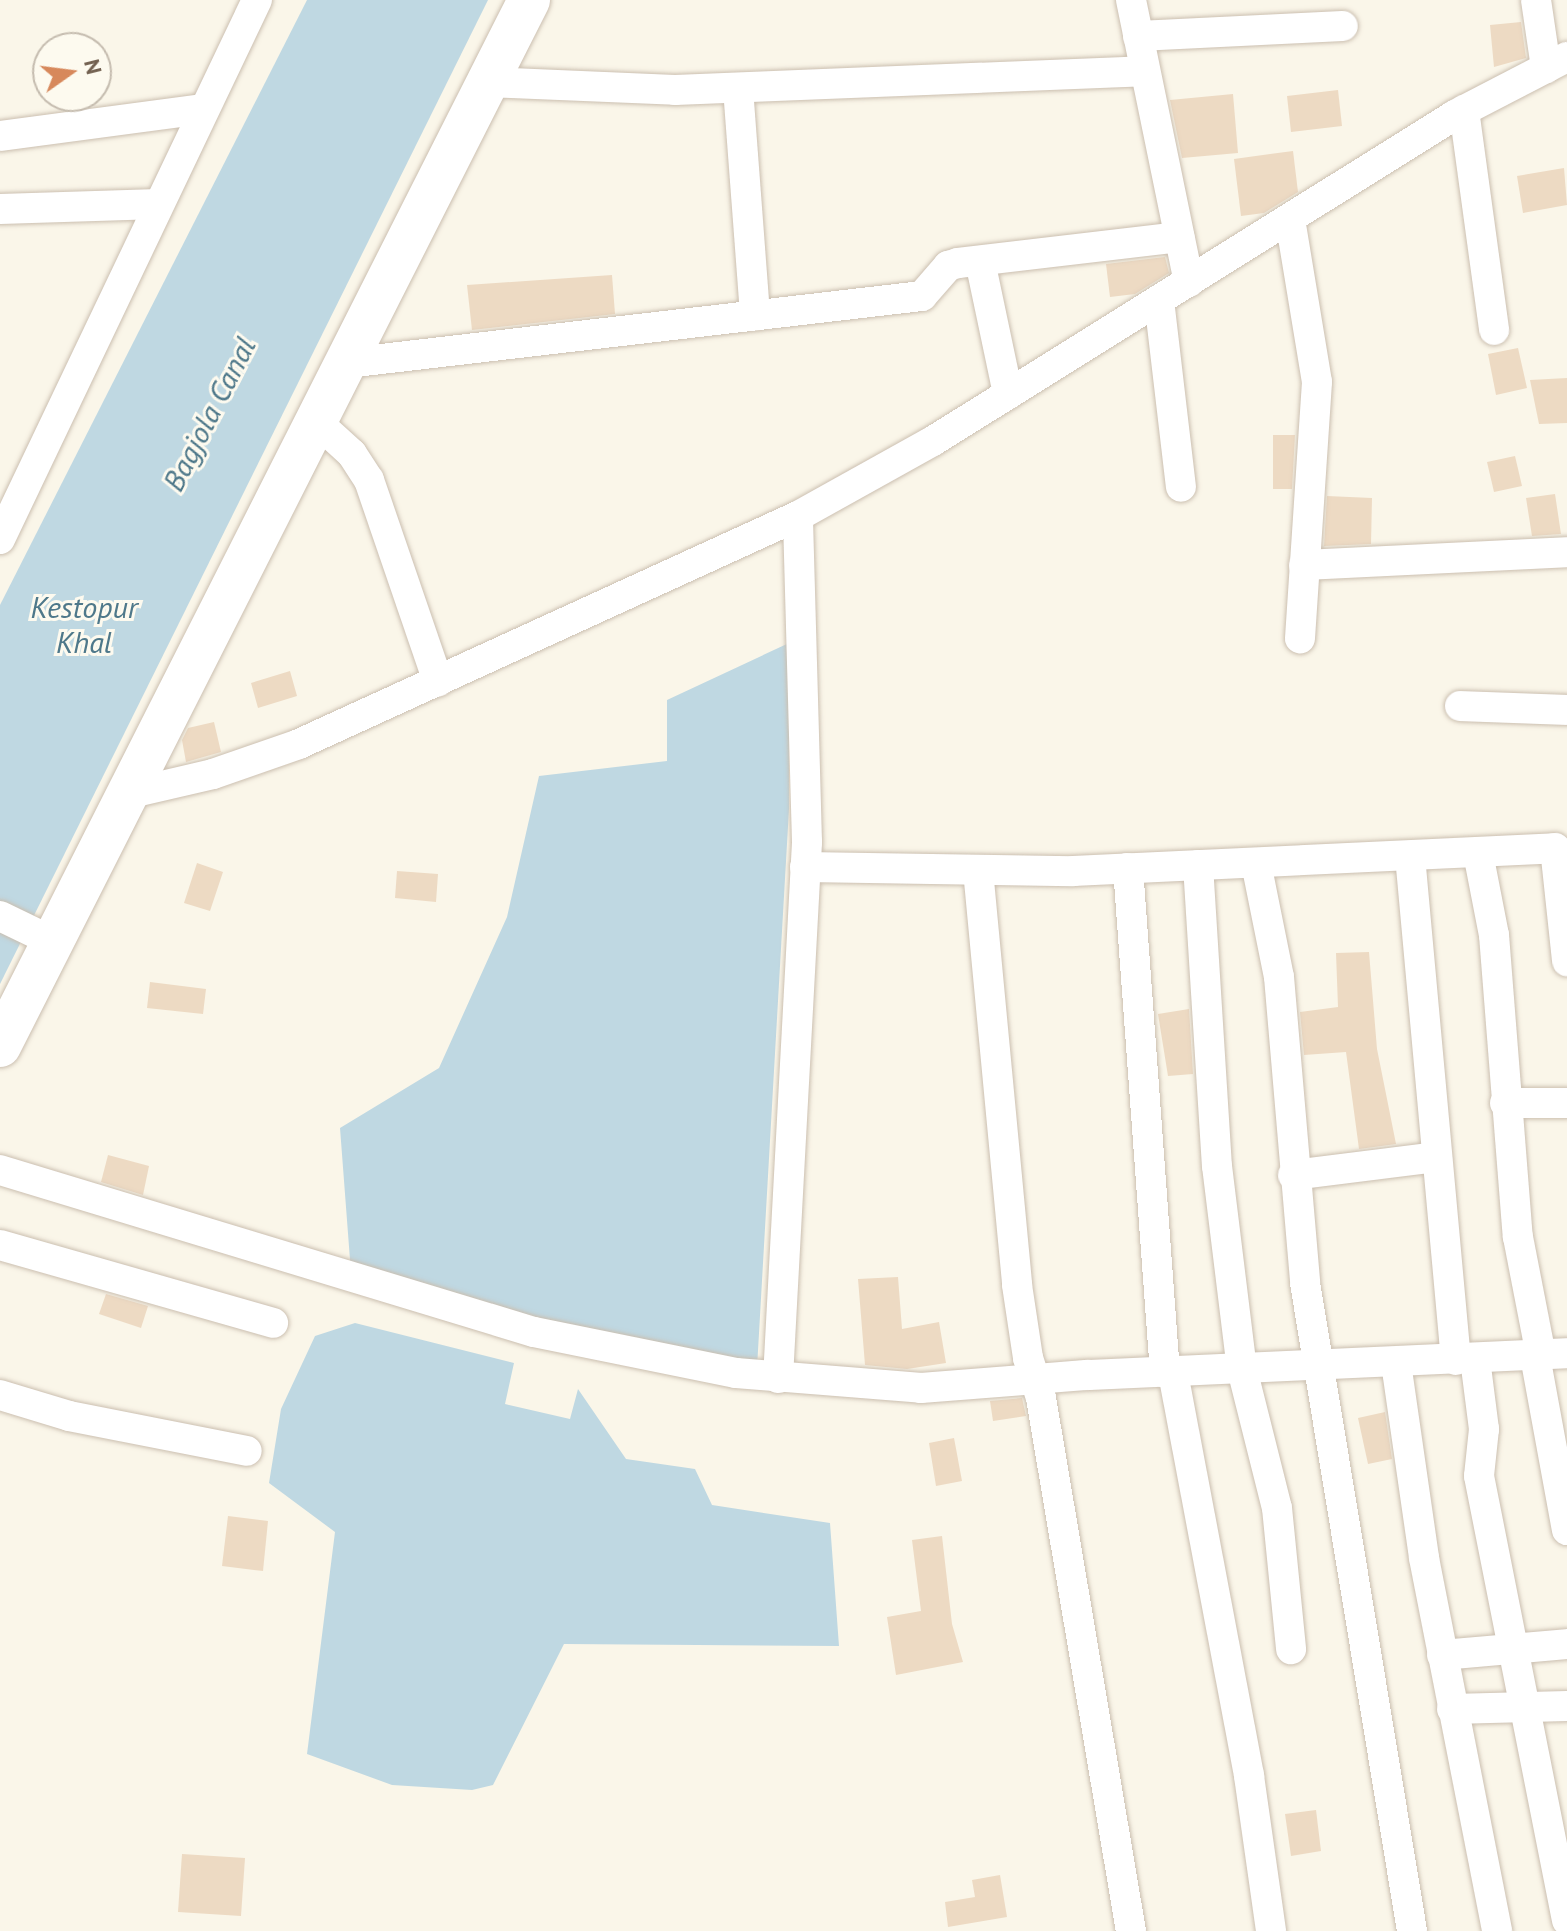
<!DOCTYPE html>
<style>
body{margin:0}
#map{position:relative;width:1567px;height:1931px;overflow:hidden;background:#faf6e9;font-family:"PT Sans",sans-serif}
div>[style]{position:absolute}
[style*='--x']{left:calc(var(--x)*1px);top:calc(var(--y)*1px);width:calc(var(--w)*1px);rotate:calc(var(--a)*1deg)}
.water>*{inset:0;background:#bfd8e2}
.building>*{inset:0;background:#eddac3}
.roads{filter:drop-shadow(0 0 2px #cbbfb0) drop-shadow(0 0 2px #cbbfb0)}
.street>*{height:30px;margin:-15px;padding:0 15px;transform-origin:15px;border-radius:15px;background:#fff}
.secondary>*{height:42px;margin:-21px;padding:0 21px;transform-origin:21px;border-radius:21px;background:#fff}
span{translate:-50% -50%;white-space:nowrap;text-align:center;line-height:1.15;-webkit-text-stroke:6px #fdfaef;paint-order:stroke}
.water-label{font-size:30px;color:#4e788a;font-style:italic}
.north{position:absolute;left:32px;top:32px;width:80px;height:80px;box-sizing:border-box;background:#fdfaef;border:2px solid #c5bcaf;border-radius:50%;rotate:76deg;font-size:22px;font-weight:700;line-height:32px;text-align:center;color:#72604f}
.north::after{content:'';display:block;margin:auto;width:28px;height:36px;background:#d7885b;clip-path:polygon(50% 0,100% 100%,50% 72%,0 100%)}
</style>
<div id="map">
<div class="water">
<i style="clip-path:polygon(307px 0,488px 0,0 984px,0 605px)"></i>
<i style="clip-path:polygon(789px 643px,789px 809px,757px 1368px,552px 1334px,351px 1273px,340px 1128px,439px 1068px,507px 917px,539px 776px,667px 761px,667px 700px)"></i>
<i style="clip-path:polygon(355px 1323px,514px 1363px,505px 1404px,570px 1419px,578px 1389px,626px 1459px,695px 1469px,712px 1505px,830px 1523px,839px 1646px,564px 1644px,493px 1785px,472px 1790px,392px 1785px,307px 1754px,335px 1532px,269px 1483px,281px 1409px,315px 1336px)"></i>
</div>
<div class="building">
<i style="clip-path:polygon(1521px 22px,1526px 58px,1494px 67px,1490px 25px)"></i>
<i style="clip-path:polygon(1338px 90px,1342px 126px,1291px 132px,1287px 96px)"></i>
<i style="clip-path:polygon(1233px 94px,1238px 153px,1182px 158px,1170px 100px)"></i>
<i style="clip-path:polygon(1293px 151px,1298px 192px,1264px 213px,1241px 216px,1234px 159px)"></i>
<i style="clip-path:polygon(1564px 168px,1567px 205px,1523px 213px,1517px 176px)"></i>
<i style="clip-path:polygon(1165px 257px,1169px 273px,1135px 294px,1110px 297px,1106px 264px)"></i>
<i style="clip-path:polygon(612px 275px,615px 314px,472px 330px,467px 285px)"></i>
<i style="clip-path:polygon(1518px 348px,1527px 388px,1496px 395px,1488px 354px)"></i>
<i style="clip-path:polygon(1567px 378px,1567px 423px,1539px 424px,1530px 380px)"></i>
<i style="clip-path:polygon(1273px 435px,1295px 435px,1292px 489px,1273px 489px)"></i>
<i style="clip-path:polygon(1515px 456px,1522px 486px,1494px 492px,1487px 462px)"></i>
<i style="clip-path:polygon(1555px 494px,1561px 534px,1532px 536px,1526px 498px)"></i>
<i style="clip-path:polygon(1327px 496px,1372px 498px,1371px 544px,1324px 546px)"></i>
<i style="clip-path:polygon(290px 671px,297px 696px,258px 708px,251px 683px)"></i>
<i style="clip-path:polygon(214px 722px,221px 752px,186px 762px,182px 740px,188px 728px)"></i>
<i style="clip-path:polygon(197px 863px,223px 872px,210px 911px,184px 903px)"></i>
<i style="clip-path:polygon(397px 871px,438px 874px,436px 902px,395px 898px)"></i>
<i style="clip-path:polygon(1369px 952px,1377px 1049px,1396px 1144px,1359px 1149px,1346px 1052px,1304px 1055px,1300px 1012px,1338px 1007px,1336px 953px)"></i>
<i style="clip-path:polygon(150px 982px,206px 989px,203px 1014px,147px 1008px)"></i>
<i style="clip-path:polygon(1189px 1009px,1193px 1074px,1168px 1076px,1158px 1014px)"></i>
<i style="clip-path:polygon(108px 1155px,149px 1166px,143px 1195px,101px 1182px)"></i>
<i style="clip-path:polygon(898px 1277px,902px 1329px,939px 1322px,946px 1363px,907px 1369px,865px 1365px,858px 1279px)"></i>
<i style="clip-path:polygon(106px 1294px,148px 1306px,141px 1328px,99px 1314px)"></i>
<i style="clip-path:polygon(1022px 1398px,1026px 1416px,993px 1421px,990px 1401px)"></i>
<i style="clip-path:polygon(1385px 1412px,1392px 1459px,1368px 1464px,1358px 1418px)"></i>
<i style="clip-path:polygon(954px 1438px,962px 1481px,936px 1486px,929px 1443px)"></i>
<i style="clip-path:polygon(228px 1516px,268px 1521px,263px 1571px,222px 1566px)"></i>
<i style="clip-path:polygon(942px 1536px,952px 1624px,963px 1662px,896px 1675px,887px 1617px,921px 1611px,912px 1540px)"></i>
<i style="clip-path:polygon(1316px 1810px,1321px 1851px,1291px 1856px,1285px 1814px)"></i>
<i style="clip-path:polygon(182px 1854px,245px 1858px,241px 1916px,178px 1912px)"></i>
<i style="clip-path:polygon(1000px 1875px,1007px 1917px,948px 1927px,945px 1902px,975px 1897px,972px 1880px)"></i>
</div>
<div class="roads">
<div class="street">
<i style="--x:1131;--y:0;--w:288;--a:78.4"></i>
<i style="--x:1536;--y:0;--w:69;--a:81.6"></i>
<i style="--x:1138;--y:36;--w:205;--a:-2.8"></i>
<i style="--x:487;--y:82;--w:188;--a:2.4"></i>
<i style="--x:675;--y:90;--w:469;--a:-2.3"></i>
<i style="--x:738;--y:88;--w:228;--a:85.7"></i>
<i style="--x:1464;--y:110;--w:222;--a:82.2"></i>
<i style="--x:0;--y:136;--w:204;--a:-7.6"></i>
<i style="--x:0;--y:209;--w:159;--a:-1.8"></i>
<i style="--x:1290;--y:219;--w:165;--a:80.6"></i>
<i style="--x:1317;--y:382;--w:257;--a:93.8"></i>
<i style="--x:980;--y:261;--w:136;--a:78.1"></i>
<i style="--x:1159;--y:300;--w:188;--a:83.3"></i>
<i style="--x:347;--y:363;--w:579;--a:-6.65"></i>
<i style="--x:922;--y:296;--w:40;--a:-49"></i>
<i style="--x:948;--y:266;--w:10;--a:-17"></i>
<i style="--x:958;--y:263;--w:223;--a:-6.7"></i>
<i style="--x:317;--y:422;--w:47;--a:42.4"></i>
<i style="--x:352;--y:454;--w:31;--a:57"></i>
<i style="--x:369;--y:480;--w:213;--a:71.1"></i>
<i style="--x:0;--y:539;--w:597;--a:-64.51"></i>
<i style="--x:1304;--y:565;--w:263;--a:-2.8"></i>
<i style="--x:1460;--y:706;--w:107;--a:2.1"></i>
<i style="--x:123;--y:795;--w:92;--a:-13.1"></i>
<i style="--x:213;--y:774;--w:91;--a:-19.2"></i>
<i style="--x:299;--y:744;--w:549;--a:-24.56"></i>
<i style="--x:798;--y:516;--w:154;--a:-29.1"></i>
<i style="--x:933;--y:441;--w:615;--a:-31.99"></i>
<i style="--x:1455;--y:115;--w:126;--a:-27.4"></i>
<i style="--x:1478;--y:853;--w:84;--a:79"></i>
<i style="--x:1494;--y:935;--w:303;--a:85.5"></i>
<i style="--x:1518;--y:1237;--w:120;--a:79"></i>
<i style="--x:1410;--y:856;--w:506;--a:84.79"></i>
<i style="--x:1256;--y:863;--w:116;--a:78.6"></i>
<i style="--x:1279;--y:977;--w:307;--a:85.1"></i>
<i style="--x:1305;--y:1283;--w:657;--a:80.62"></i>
<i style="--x:1198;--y:865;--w:302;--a:86.4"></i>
<i style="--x:1217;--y:1166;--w:205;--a:83"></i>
<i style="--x:1242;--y:1369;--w:143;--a:75.9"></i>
<i style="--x:1277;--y:1508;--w:142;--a:84.3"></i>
<i style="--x:805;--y:867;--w:268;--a:0.9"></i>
<i style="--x:1073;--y:871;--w:483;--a:-2.7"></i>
<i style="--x:1555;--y:848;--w:114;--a:83.9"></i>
<i style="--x:1128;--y:868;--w:506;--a:85.81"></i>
<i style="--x:978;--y:870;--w:417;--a:84.6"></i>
<i style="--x:1017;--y:1285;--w:74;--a:81.4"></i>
<i style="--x:1028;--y:1358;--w:42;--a:72"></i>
<i style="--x:1041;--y:1398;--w:541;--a:80.42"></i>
<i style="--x:0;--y:916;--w:58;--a:25.7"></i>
<i style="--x:1505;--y:1103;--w:62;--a:0"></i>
<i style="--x:0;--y:1170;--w:558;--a:16.88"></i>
<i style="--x:534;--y:1332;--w:206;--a:11.5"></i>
<i style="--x:736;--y:1373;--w:186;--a:4.6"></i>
<i style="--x:921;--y:1388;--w:168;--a:-4.5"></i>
<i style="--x:1088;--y:1375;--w:480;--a:-2.6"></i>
<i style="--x:1293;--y:1175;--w:145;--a:-7.1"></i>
<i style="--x:0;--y:1245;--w:284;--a:15.9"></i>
<i style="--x:1535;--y:1356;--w:177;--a:79.6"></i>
<i style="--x:1475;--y:1359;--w:71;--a:82.7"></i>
<i style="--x:1484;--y:1429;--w:47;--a:96.1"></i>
<i style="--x:1479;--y:1476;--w:453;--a:78.8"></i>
<i style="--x:1396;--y:1363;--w:197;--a:81.8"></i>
<i style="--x:1424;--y:1558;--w:380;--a:78.9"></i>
<i style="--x:1173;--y:1373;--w:410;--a:79.3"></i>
<i style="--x:1249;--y:1776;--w:157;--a:81.9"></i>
<i style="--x:778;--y:1378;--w:537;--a:-86.9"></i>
<i style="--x:807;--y:842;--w:326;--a:-91.6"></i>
<i style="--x:0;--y:1395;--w:72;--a:16.9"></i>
<i style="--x:69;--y:1416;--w:181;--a:11.1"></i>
<i style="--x:1442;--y:1655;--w:125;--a:-5"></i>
<i style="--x:1452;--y:1709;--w:115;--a:-1.5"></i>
</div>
<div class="secondary">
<i style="--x:0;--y:1046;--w:1172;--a:-63.17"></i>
</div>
</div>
<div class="water-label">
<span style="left:209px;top:414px;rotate:-63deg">Bagjola Canal</span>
<span style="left:84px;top:624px">Kestopur<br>Khal</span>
</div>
<div class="north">N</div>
</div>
